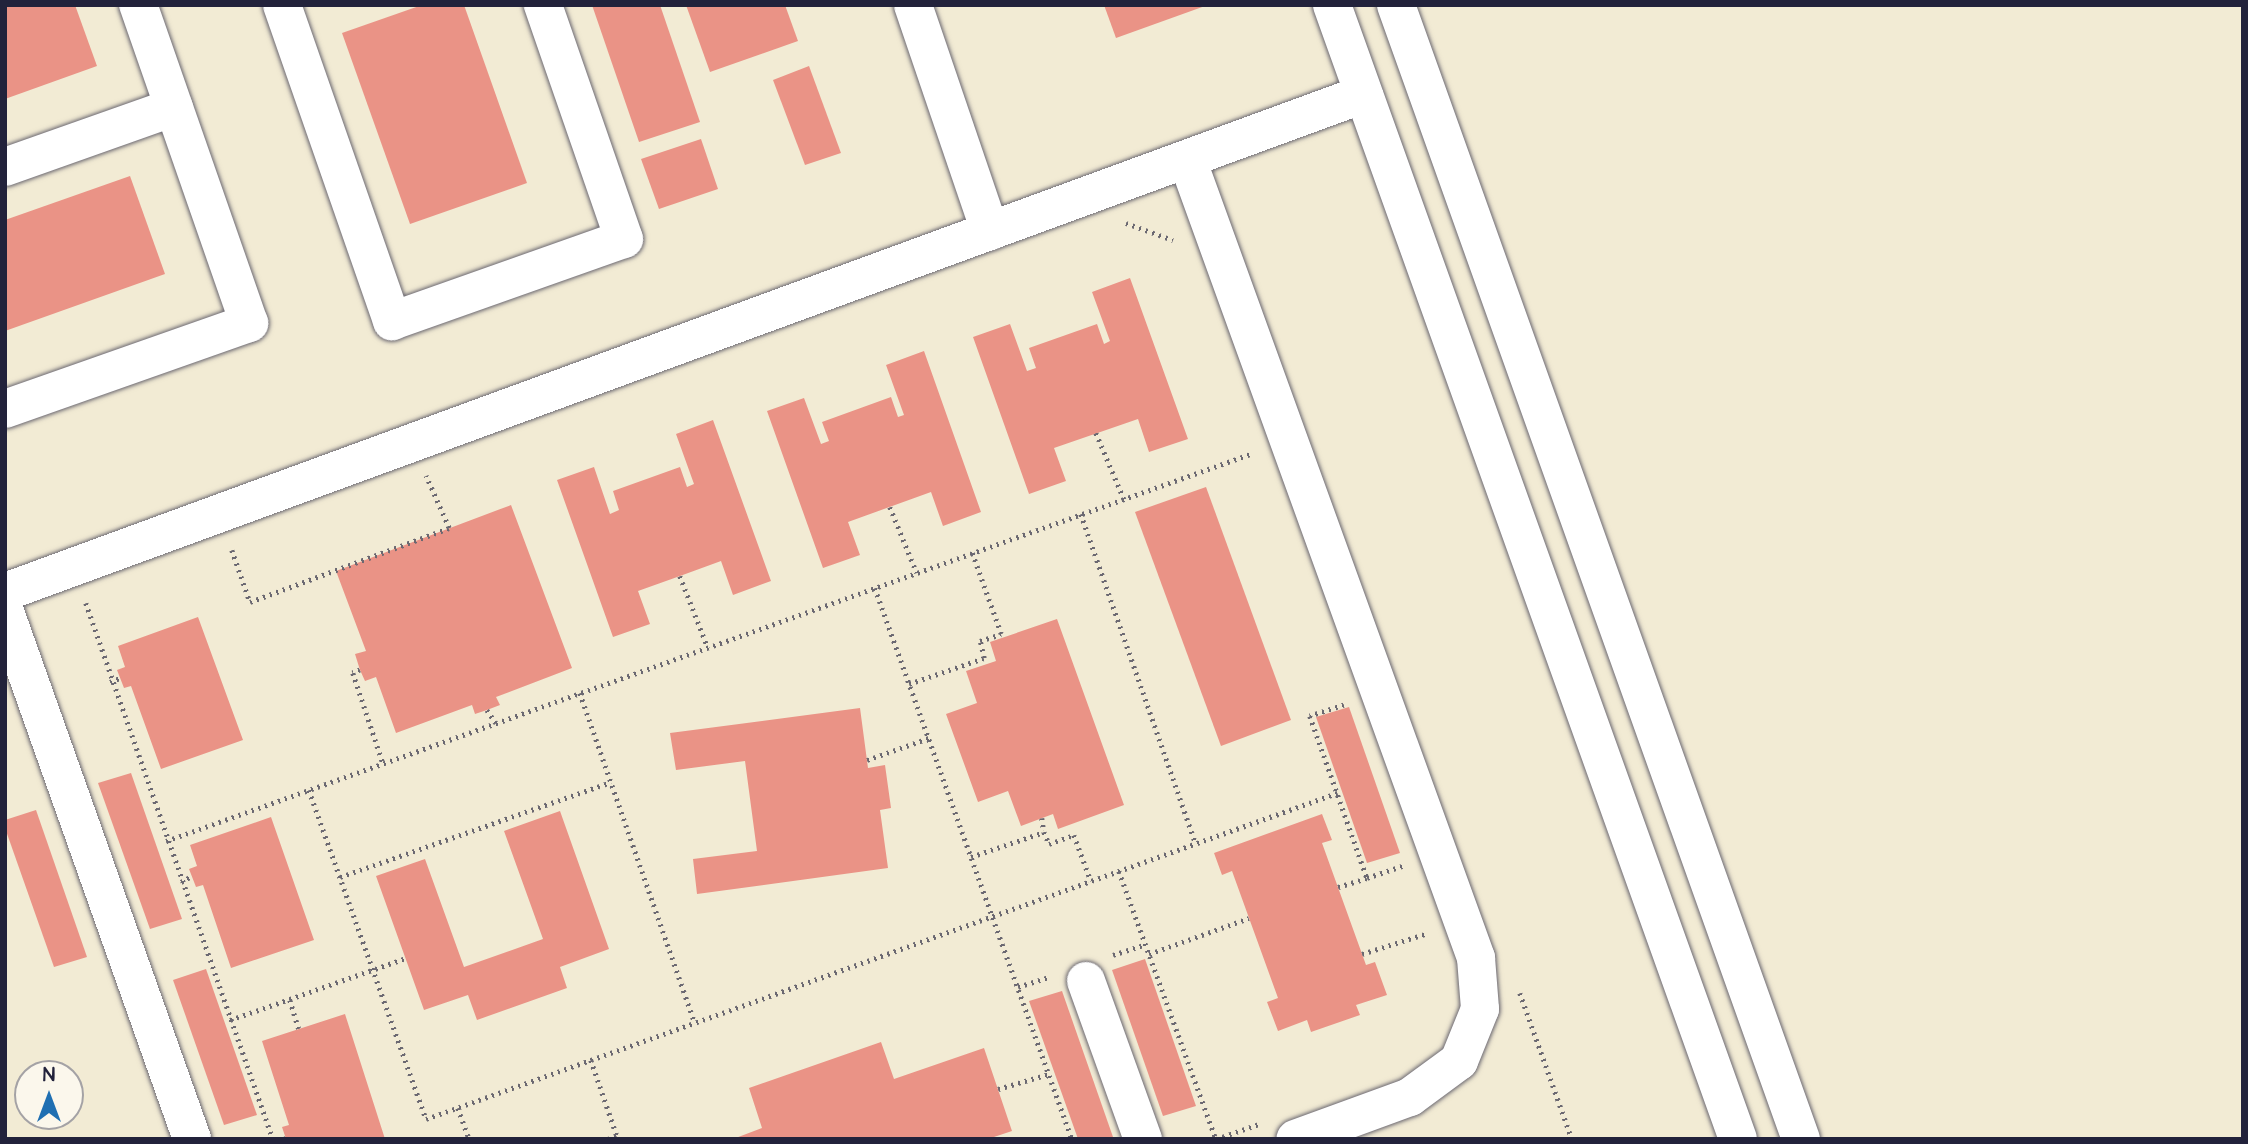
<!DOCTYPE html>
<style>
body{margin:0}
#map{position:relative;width:2248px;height:1144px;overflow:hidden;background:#f2ebd4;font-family:"Architects Daughter",sans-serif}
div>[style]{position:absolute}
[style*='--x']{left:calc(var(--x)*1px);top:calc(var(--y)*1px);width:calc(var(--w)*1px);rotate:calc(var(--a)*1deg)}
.building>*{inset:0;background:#ea9386}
.path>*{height:4.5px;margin-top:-2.25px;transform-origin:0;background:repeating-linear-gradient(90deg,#6b6871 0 2px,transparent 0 7px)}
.roads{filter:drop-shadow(0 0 2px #6b6871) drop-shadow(0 0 2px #6b6871)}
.minor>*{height:38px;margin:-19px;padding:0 19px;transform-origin:19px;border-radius:19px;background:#fff}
span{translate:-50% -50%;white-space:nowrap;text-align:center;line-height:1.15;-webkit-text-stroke:7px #fbf7ec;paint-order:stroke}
.frame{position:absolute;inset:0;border:7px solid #22223b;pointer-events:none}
.north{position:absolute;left:14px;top:1060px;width:70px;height:70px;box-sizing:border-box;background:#fbf7ec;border:2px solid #a4a2a5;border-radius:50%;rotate:0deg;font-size:19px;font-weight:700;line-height:28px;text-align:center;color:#22223b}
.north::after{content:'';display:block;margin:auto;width:24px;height:32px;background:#1f6fb2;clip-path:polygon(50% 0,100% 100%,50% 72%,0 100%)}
</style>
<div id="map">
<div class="building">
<i style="clip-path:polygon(5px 5px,75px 5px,97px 66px,5px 99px)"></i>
<i style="clip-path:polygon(422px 5px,464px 5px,527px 183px,410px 224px,342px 33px)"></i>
<i style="clip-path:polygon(592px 5px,660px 5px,700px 122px,639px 142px)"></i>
<i style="clip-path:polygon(686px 5px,785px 5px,798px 41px,710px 72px)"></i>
<i style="clip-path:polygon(1104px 5px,1205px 5px,1205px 6px,1116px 38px)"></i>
<i style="clip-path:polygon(809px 66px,841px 153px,805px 165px,773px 80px)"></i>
<i style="clip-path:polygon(701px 139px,718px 189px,659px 209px,641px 159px)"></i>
<i style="clip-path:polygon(130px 176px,165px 274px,5px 331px,5px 220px)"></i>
<i style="clip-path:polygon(1130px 278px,1188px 439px,1149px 452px,1138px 419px,1054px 448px,1066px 481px,1029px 494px,973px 337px,1010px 324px,1027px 371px,1036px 368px,1029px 348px,1097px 324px,1104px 344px,1110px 341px,1092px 292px)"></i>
<i style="clip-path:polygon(924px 351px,981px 512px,943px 526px,931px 492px,848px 522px,860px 555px,823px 568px,767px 411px,804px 398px,821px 444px,829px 441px,822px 422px,891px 397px,898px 417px,904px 415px,886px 365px)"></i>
<i style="clip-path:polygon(713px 420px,771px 581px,733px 595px,721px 561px,680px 576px,638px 591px,650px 624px,613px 637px,557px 480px,594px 467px,610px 514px,619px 510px,613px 491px,680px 467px,687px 487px,694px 484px,676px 434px)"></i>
<i style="clip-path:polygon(1206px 487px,1291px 720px,1221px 746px,1135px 512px)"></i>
<i style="clip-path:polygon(511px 505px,572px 668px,496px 697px,500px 705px,487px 710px,475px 714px,472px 705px,396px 733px,376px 677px,365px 681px,360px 670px,355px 654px,366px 651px,336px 571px)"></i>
<i style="clip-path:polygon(198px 617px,243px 740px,161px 769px,131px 686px,124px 688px,117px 670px,125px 667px,118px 646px)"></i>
<i style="clip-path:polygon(1057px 619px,1124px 805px,1058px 829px,1053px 814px,1021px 826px,1008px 791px,978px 802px,946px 714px,977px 703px,966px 671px,996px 661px,990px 642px)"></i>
<i style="clip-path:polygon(1349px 707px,1400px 853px,1367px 863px,1316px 717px)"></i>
<i style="clip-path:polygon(860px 708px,868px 768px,885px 765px,891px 808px,880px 810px,888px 868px,697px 894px,693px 859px,757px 851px,745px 761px,676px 770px,670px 733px)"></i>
<i style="clip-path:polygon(131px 773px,182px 919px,150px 929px,98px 783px)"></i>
<i style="clip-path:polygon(36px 810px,87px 957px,54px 967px,5px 828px,5px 820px)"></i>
<i style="clip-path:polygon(560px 811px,609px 949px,560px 967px,567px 988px,477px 1020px,468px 995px,424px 1010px,376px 876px,425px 859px,464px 967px,543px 939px,504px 831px)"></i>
<i style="clip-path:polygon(1322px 814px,1332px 840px,1322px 843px,1366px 965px,1375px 962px,1387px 995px,1356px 1005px,1360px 1015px,1311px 1032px,1307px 1020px,1278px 1031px,1267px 1002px,1278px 998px,1249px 918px,1232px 871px,1222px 875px,1214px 853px)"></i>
<i style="clip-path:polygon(271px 817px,314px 940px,231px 968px,203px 885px,196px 887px,189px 869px,197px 866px,190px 845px)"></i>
<i style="clip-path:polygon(1145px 959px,1196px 1106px,1163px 1116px,1112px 970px)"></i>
<i style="clip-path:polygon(206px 969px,257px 1115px,224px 1125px,173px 980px)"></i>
<i style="clip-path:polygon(1062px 991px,1113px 1137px,1078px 1139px,1029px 1001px)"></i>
<i style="clip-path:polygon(345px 1014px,385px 1139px,286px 1139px,282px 1127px,289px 1125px,262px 1041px)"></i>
<i style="clip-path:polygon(881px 1042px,894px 1079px,984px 1048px,1012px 1131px,988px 1139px,733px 1139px,762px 1128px,749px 1088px)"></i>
</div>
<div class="path">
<i style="--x:1126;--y:223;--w:50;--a:19.9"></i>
<i style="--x:1096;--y:433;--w:72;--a:67"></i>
<i style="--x:890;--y:507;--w:71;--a:67.8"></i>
<i style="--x:1081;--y:514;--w:349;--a:70.8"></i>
<i style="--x:232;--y:550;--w:55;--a:70.9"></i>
<i style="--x:250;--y:602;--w:212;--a:-20.4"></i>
<i style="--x:449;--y:528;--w:57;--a:-113.9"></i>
<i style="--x:680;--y:576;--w:77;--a:68.7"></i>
<i style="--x:875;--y:588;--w:585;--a:70.33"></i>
<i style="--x:86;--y:603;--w:568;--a:70.77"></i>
<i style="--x:360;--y:670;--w:8;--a:157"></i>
<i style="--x:353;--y:673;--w:95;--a:71.6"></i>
<i style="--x:110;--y:682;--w:11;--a:-22"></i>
<i style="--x:909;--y:684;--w:79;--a:-19.1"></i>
<i style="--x:984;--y:658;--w:17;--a:-103"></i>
<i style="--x:980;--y:641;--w:22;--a:-18"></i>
<i style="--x:1001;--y:634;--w:86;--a:-109.7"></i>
<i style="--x:580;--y:693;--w:349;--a:70.8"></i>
<i style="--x:1344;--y:705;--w:36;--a:162"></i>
<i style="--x:1310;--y:716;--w:172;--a:70.6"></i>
<i style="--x:1367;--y:878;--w:39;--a:-19"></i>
<i style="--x:487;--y:710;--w:16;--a:55"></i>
<i style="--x:867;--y:760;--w:66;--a:-19.5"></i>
<i style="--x:309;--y:790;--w:349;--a:70.4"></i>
<i style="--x:426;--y:1119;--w:968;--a:-19.69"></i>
<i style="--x:1042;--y:818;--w:14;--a:82"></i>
<i style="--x:166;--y:841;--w:1154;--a:-19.64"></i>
<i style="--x:971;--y:857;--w:77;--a:-18.9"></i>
<i style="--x:1044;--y:832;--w:13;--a:67"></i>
<i style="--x:1049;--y:844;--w:27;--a:-20"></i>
<i style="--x:1074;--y:835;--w:49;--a:69.7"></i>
<i style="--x:1119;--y:871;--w:285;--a:70.1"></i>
<i style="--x:340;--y:877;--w:287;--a:-19.3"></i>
<i style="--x:181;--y:882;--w:13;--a:-29"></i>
<i style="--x:1338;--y:887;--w:30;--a:-17"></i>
<i style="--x:1149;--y:954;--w:106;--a:-19.8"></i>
<i style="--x:1362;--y:954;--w:69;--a:-17.7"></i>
<i style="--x:1113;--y:955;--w:35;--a:-18"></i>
<i style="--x:1018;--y:987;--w:33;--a:-18"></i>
<i style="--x:1520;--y:993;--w:155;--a:70.4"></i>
<i style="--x:290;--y:1000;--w:30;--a:73"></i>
<i style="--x:230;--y:1020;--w:187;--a:-19.4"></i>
<i style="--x:591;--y:1060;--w:83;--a:71.1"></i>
<i style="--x:998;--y:1089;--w:53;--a:-16.4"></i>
<i style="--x:458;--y:1108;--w:33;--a:70"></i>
<i style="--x:284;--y:1139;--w:2;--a:-27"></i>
<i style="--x:608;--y:1139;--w:9;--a:-18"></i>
<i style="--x:1216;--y:1139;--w:46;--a:-19.2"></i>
</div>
<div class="roads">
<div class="minor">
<i style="--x:282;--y:5;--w:335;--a:70.8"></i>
<i style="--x:392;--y:321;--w:246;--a:-19.5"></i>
<i style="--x:624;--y:239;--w:248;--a:-109.1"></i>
<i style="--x:913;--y:5;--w:239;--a:71.2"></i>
<i style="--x:1332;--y:5;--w:1204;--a:70.3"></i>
<i style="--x:1396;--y:5;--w:1204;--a:70.35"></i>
<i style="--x:1187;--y:159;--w:850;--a:70.11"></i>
<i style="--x:1476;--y:958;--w:51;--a:85.5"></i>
<i style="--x:1480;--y:1009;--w:56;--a:112"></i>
<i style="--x:1459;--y:1061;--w:61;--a:143.7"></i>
<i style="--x:1410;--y:1097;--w:122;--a:159.9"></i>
<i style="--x:5;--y:167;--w:179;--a:-19.5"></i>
<i style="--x:5;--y:409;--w:259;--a:-19.4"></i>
<i style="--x:249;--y:323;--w:337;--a:-109.2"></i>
<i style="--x:5;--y:592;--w:1447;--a:-20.13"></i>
<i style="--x:5;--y:612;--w:559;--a:70.46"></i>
<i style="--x:1086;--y:981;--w:168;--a:70.2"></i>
</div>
</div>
<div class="frame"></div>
<div class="north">N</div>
</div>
